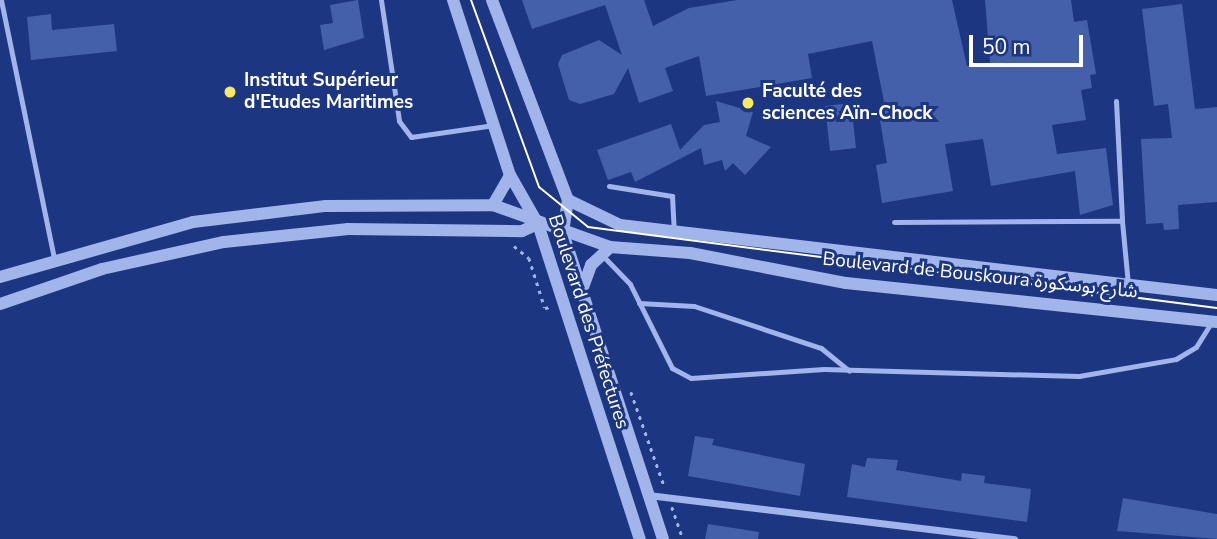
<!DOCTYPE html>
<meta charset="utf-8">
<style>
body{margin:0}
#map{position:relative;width:1217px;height:539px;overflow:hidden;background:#1c3681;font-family:"Nunito Sans","Noto Sans Arabic",sans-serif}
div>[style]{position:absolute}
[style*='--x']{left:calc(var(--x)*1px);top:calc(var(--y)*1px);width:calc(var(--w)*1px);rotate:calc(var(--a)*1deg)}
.building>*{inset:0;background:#4460ab}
.path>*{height:2.5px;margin-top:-1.25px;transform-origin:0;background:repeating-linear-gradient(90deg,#a1b5ea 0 3.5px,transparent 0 8.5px)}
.service>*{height:5px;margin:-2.5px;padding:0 2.5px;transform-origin:2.5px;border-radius:2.5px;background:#a1b5ea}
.minor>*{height:7px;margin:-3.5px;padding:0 3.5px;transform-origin:3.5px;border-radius:3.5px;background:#a1b5ea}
.tertiary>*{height:12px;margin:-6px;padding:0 6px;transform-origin:6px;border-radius:6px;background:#a1b5ea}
.tram>*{height:2px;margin:-1px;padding:0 1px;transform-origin:1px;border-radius:1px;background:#fff}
.dots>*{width:19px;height:19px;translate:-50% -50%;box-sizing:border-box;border:4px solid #1c3681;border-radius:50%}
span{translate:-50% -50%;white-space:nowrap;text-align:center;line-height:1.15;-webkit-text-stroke:6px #1c3681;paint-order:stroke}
.poi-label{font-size:19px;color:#fff;font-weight:700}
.left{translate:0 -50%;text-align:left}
.street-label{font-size:19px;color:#fff}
.scale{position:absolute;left:969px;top:35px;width:114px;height:32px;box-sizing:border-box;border:4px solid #fff;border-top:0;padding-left:9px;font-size:21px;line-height:24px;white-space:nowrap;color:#fff;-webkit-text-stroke:5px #1c3681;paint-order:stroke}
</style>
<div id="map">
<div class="building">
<i style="clip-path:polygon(358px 0,364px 38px,324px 50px,320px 25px,333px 23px,330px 5px)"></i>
<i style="clip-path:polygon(522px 0,644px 0,653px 26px,689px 8px,737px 0,952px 0,967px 66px,990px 63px,985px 0,1071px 0,1074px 22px,1087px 20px,1096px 74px,1090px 75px,1092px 88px,1081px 90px,1086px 120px,1052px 125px,1057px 154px,1106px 148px,1113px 205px,1080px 215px,1075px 171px,991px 186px,983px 139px,945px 144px,953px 191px,882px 203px,876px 165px,887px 163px,878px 108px,885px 107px,872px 41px,808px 54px,812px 78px,706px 96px,699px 56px,665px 68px,673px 91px,639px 103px,628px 68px,614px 94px,580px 104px,569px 100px,558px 64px,562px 55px,599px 40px,622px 55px,605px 5px,532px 29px)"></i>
<i style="clip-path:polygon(1182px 4px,1195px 109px,1217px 107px,1217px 202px,1178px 205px,1179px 229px,1164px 230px,1163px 223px,1146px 224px,1141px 139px,1172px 138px,1168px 104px,1154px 106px,1142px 9px)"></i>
<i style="clip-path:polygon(51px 14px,52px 30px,114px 24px,117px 51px,31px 60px,27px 17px)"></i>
<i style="clip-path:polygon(716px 101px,753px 112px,746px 136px,771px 147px,745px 175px,733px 163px,725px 171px,722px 160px,704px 165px,701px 148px,635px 182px,631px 172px,608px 180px,597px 150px,671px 124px,680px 150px,704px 125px,720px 122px)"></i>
<i style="clip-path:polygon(851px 103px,856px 148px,830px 151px,825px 106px)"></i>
<i style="clip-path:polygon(695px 436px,714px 439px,712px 445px,805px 464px,800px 496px,688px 476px)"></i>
<i style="clip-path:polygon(867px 458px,898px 460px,896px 470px,961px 481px,962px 473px,985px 476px,984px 483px,1031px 489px,1027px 522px,847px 497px,852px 464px,865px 467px)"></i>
<i style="clip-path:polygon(1123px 498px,1217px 514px,1217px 539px,1117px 531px)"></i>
<i style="clip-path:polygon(708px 524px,759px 532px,758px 539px,705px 539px)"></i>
</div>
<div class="path">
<i style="--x:514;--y:246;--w:19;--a:39"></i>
<i style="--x:529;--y:258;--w:52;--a:72.3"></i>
<i style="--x:545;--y:308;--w:5;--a:-11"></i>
<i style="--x:631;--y:392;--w:99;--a:70.5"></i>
<i style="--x:672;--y:507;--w:34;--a:71"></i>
</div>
<div class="service">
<i style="--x:1;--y:0;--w:263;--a:78.4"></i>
<i style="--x:381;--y:0;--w:122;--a:81.5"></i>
<i style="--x:399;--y:121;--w:20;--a:53"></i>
<i style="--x:411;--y:137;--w:84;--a:-8.2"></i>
<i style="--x:1116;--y:101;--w:120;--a:87.1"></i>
<i style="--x:609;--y:186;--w:64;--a:9"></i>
<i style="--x:672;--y:196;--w:34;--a:87"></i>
<i style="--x:894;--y:222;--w:228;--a:-0.3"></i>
<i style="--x:1122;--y:221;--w:63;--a:84.6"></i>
<i style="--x:603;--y:256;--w:39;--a:46"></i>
<i style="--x:630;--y:284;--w:94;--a:63.4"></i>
<i style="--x:672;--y:368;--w:21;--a:28"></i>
<i style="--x:691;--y:378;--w:133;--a:-3.9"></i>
<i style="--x:824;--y:369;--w:255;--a:1.6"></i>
<i style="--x:1079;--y:376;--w:98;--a:-9.9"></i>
<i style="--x:1176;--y:359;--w:23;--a:-31"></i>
<i style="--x:1196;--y:347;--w:28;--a:-58"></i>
<i style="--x:639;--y:303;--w:55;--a:3.1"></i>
<i style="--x:694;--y:306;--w:134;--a:18.3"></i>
<i style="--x:821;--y:348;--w:36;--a:39"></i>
</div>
<div class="minor">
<i style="--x:648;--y:495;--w:369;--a:6.9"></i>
</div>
<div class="tertiary">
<i style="--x:453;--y:0;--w:184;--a:72"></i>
<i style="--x:510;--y:175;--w:56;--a:60.3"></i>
<i style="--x:538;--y:224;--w:331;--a:72.1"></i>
<i style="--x:492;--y:0;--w:214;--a:69.2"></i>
<i style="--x:568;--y:200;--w:33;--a:99"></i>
<i style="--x:563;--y:233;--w:322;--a:71.9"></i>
<i style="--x:568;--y:200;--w:58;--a:25.7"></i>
<i style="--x:620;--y:225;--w:601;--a:6.69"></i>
<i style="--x:493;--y:205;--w:34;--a:-60"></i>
<i style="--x:0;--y:277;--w:201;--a:-15.9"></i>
<i style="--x:193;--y:222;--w:134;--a:-6.9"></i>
<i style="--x:326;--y:206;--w:167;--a:-0.3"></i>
<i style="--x:493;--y:205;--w:124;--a:19.7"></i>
<i style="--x:610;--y:247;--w:80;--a:4.3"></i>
<i style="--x:690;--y:253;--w:159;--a:10.9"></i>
<i style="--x:846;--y:283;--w:373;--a:6"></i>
<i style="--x:582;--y:290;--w:27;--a:-70"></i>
<i style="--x:591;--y:265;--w:26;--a:-43"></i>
<i style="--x:0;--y:304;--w:108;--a:-18.9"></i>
<i style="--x:102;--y:269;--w:125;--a:-12.5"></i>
<i style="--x:224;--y:242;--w:125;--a:-6"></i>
<i style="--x:348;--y:229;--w:174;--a:0.7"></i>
<i style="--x:522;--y:231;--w:17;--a:-24"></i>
</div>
<div class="tram">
<i style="--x:471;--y:0;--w:199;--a:70"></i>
<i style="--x:539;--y:187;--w:63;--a:39.2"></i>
<i style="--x:588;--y:227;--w:634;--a:7.34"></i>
</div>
<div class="dots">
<i style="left:230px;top:92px;background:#fae95f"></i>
<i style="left:748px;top:103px;background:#fae95f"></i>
</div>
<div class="poi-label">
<span class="left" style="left:244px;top:92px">Institut Supérieur<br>d'Etudes Maritimes</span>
<span class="left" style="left:762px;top:103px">Faculté des<br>sciences Aïn-Chock</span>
</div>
<div class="street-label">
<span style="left:980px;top:276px;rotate:6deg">Boulevard de Bouskoura شارع بوسكورة</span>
<span style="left:588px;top:322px;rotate:72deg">Boulevard des Préfectures</span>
</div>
<div class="scale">50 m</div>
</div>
